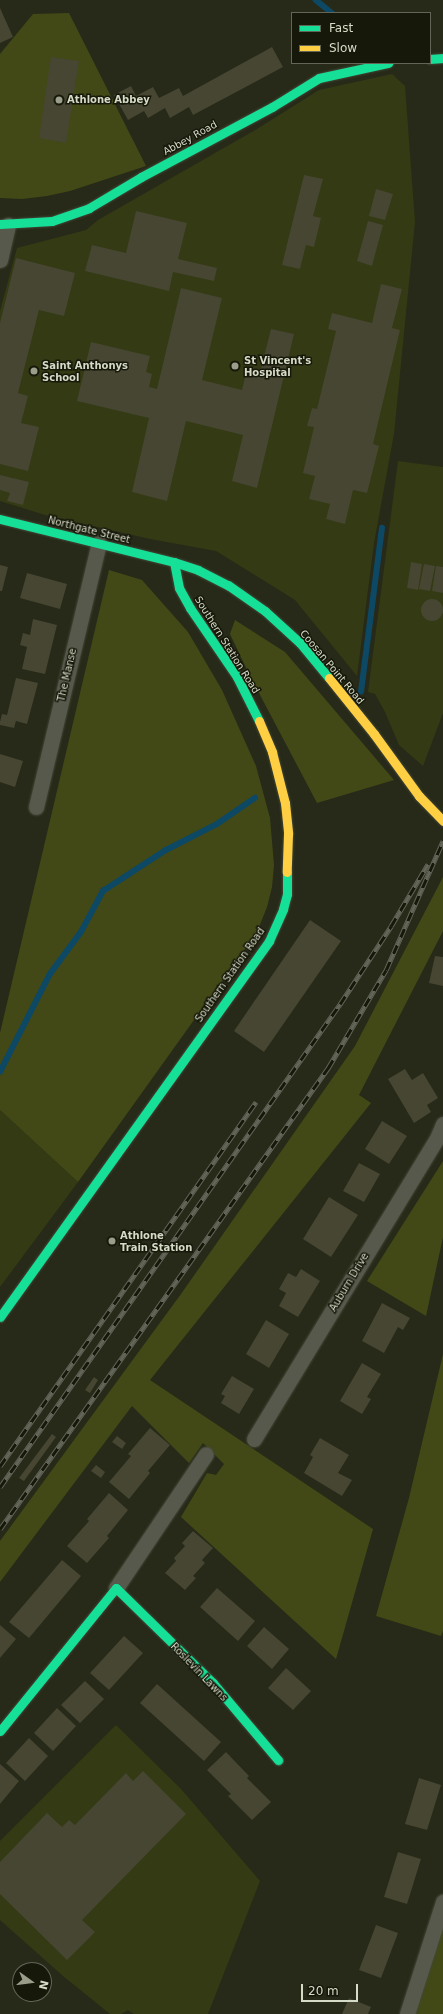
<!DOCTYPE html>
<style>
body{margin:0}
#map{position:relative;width:443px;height:2014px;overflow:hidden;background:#272a18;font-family:"DejaVu Sans",sans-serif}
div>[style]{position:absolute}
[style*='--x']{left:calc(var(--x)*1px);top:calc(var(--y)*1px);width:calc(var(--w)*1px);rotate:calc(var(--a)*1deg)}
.built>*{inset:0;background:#343a13}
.green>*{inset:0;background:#424916}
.stream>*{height:5.5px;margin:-2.75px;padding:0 2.75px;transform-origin:2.75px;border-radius:2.75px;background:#0d4864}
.building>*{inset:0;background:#464632}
.round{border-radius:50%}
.roads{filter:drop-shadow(0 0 1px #434737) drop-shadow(0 0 1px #434737)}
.street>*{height:15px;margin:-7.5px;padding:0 7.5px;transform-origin:7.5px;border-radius:7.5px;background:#57594c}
.fast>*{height:9px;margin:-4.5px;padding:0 4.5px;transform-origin:4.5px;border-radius:4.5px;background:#16e098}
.slow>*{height:9px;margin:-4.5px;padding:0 4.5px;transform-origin:4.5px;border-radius:4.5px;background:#ffcf43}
.rail>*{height:4.5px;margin-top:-2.25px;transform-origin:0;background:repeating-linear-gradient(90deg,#16180a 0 9px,#626558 0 18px);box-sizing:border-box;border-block:1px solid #626558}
.dots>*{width:11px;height:11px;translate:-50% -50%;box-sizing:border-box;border:2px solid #16180a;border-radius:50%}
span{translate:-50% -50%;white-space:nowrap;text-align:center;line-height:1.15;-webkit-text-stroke:3px #16180a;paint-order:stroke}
.poi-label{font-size:10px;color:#d6dbc7;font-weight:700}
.left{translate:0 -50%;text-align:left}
.street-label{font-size:10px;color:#d6dbc7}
.legend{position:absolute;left:291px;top:12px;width:140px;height:52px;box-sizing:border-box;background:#16180a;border:1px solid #636656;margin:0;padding:5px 7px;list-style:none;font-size:12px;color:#d6dbc7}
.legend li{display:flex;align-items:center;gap:8px;height:20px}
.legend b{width:20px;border:1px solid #636656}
.north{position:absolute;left:12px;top:1962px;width:40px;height:40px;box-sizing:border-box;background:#16180a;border:1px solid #636656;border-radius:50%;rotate:104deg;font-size:11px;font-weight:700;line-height:16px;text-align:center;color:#d6dbc7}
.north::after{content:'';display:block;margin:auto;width:14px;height:18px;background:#999d8a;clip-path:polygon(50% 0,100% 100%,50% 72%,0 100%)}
.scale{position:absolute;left:301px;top:1984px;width:57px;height:18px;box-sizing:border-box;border:2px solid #d6dbc7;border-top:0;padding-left:5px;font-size:12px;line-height:14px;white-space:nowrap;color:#d6dbc7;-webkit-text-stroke:3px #16180a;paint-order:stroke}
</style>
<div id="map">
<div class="built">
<i style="clip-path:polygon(392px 74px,405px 86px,415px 222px,394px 434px,374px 543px,357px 676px,295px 600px,216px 551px,150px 539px,45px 515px,0 501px,0 311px,17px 248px,86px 230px,98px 220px,257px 129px,319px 90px)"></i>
<i style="clip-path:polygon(398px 461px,443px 467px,443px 713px,423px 766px,399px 745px,385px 712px,375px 694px,368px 692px)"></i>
<i style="clip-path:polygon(0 1110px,78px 1182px,0 1287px)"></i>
<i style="clip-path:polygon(116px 1725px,181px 1789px,260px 1881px,208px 2014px,134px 2014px,128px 2010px,121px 2014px,110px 2014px,63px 1976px,0 1920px,0 1841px)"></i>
</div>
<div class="green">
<i style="clip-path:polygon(69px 13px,146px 166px,70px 191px,47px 196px,22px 199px,0 198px,0 54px,33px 14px)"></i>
<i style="clip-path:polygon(109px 570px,142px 580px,188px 632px,222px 690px,256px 766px,270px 818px,274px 865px,272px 887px,267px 907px,257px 932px,78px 1182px,0 1110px,0 1033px)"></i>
<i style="clip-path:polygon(235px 620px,285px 652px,394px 780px,317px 803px,248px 672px,230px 634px)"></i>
<i style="clip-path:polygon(443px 877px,443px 931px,359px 1095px,371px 1103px,150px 1380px,373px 1529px,336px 1659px,181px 1517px,207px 1473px,216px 1475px,224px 1464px,203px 1443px,189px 1463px,132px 1406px,0 1582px,0 1541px,181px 1294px,355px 1046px)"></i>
<i style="clip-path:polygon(443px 1161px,443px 1237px,426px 1316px,367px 1281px)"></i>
<i style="clip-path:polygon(443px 1354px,443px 1631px,441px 1636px,376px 1616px,409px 1498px)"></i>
<i style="clip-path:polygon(443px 1925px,443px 2014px,415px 2014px,430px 1966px)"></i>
</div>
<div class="stream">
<i style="--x:316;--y:0;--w:21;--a:39"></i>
<i style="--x:361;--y:692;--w:165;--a:-82.7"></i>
<i style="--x:0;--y:1072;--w:110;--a:-63"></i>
<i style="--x:50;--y:974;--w:52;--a:-53.6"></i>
<i style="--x:81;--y:932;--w:47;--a:-61.8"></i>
<i style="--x:103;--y:891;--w:75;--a:-33.1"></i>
<i style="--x:166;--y:850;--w:57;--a:-27"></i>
<i style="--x:217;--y:824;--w:46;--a:-34.4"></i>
</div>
<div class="building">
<i style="clip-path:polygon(0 8px,13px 37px,0 43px)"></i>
<i style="clip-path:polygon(272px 47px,283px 67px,193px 115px,189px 107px,170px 118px,165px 108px,148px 118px,144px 111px,128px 120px,114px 95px,131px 86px,136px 96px,153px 87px,159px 98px,179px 88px,183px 96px)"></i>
<i style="clip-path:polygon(51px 57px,79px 61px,66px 143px,39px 138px)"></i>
<i style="clip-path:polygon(304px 175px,323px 179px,313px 216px,321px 218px,314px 247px,306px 245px,300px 269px,282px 265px)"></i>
<i style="clip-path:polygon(376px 189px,393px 194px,385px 220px,369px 216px)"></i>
<i style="clip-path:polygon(136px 211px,187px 223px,178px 259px,217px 268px,214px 281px,173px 272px,169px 291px,85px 271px,92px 245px,126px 253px)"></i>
<i style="clip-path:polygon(368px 221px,383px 225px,372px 266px,357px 261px)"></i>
<i style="clip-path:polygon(16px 258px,75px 273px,64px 316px,39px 310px,18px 393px,28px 396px,21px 423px,39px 427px,28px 471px,0 464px,0 323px)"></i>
<i style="clip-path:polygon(381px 284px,402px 289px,392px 328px,400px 330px,373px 444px,379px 446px,367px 493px,353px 490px,345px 524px,326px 519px,330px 504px,309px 499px,315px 476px,303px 473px,314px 427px,307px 426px,312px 408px,317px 409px,336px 331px,328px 329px,332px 313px,372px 323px)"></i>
<i style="clip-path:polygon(181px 288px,222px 298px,202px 380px,242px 390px,247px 369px,260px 372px,271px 329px,294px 334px,257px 488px,232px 481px,243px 435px,186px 421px,167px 501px,132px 492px,149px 418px,77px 401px,91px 342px,150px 356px,146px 372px,152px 374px,149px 387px,157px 389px)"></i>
<i style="clip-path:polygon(0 475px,29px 482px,23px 505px,7px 501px,10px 493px,0 490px)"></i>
<i style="clip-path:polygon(411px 562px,422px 564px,418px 590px,407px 588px)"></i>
<i style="clip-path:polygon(424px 564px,435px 566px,430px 591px,419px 589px)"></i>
<i style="clip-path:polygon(0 565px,8px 567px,2px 591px,0 591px)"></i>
<i style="clip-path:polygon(436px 566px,443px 567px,443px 593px,432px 591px)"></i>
<i style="clip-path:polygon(27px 573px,67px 584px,60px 609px,20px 598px)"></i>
<i class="round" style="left:421px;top:599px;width:22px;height:22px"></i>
<i style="clip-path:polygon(33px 619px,57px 625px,45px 674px,22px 669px,27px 647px,20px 645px,23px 633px,30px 635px)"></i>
<i style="clip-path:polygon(16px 678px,38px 683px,27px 724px,16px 721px,14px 728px,0 725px,0 722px,2px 714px,7px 715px)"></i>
<i style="clip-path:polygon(0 754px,23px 761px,15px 787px,0 782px)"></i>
<i style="clip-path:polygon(310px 920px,341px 941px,264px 1052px,234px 1031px)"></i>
<i style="clip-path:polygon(435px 956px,443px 957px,443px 986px,429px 983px)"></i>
<i style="clip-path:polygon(405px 1069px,412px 1080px,423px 1073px,438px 1098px,427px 1105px,431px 1112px,414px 1123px,388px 1079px)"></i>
<i style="clip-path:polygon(382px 1121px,407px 1136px,389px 1164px,365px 1149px)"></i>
<i style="clip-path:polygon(359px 1163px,380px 1174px,364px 1202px,343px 1191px)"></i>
<i style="clip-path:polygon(329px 1197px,358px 1215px,331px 1257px,303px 1239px)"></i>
<i style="clip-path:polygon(301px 1269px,320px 1281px,298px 1317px,279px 1306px,286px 1293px,279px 1289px,288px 1273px,296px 1277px)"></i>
<i style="clip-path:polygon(382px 1303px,410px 1318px,403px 1330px,398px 1327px,384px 1353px,362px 1341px)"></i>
<i style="clip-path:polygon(266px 1320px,289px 1334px,269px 1368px,246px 1354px)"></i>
<i style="clip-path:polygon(362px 1363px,381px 1374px,367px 1397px,371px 1399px,362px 1414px,340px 1401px)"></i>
<i style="clip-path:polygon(232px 1376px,254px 1389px,239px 1414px,221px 1403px,225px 1396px,221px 1394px)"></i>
<i style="clip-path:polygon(94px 1377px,98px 1380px,90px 1393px,85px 1390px)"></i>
<i style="clip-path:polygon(150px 1428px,170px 1445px,148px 1471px,150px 1473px,129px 1499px,109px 1482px,131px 1456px,128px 1454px)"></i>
<i style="clip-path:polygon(52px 1434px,56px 1437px,24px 1481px,19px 1478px)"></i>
<i style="clip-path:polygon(117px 1436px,126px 1443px,122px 1449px,112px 1442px)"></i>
<i style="clip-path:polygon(320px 1438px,349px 1455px,338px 1473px,352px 1480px,342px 1496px,304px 1473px,313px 1457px,310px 1455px)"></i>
<i style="clip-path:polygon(96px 1465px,105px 1472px,101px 1478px,91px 1471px)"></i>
<i style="clip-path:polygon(109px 1493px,128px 1510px,107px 1536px,109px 1538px,87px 1563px,67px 1546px,89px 1521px,87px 1519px)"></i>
<i style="clip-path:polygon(193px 1531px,213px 1548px,202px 1560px,205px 1563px,193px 1576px,196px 1578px,185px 1590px,165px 1573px,176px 1561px,174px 1558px,185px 1546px,182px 1543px)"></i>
<i style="clip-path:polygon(62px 1560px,81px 1576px,29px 1638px,9px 1622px)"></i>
<i style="clip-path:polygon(217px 1588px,255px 1621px,238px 1641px,200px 1607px)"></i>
<i style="clip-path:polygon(0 1625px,16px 1639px,0 1658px)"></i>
<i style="clip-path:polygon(264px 1627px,289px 1649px,272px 1669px,247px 1646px)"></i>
<i style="clip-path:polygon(124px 1636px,143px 1653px,109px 1690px,90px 1673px)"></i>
<i style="clip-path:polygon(286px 1668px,311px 1691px,293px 1710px,268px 1688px)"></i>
<i style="clip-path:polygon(85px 1681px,104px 1699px,80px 1723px,61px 1705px)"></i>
<i style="clip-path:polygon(157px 1684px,221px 1742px,204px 1761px,140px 1703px)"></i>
<i style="clip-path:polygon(57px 1708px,76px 1726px,53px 1751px,34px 1733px)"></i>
<i style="clip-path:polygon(29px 1738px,48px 1756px,25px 1781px,6px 1763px)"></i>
<i style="clip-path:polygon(226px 1752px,249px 1776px,247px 1778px,271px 1802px,252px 1820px,228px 1796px,231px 1794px,207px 1770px)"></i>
<i style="clip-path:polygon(0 1764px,19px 1781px,0 1804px)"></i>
<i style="clip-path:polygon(143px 1771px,186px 1814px,82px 1920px,95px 1932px,67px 1960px,0 1894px,0 1862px,47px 1813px,62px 1827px,69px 1820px,75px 1825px,126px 1773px,133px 1781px)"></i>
<i style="clip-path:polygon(419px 1778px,441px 1785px,427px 1830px,405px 1824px)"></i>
<i style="clip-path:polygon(398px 1852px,421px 1859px,407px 1904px,384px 1897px)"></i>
<i style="clip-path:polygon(376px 1925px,398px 1933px,381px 1978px,359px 1970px)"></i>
<i style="clip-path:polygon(349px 1998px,371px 2007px,368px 2014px,342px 2014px)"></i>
</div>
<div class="roads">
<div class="street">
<i style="--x:0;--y:260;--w:36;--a:-77"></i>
<i style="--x:36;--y:807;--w:271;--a:-76.6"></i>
<i style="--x:254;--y:1439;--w:354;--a:-58.7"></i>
<i style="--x:438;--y:1136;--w:13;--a:-67"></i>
<i style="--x:116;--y:1588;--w:161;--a:-56.1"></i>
<i style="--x:407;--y:2014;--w:118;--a:-72.2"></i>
</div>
<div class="fast">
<i style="--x:430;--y:59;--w:13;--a:-4"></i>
<i style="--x:0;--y:224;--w:52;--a:-3.3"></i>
<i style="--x:52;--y:221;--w:39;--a:-19"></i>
<i style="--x:89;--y:208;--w:61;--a:-30.8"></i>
<i style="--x:141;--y:177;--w:149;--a:-28.1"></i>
<i style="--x:272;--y:107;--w:55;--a:-31.7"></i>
<i style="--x:319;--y:78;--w:71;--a:-12.3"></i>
<i style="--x:0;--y:519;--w:179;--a:13.9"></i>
<i style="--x:174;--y:562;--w:25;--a:18"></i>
<i style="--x:198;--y:570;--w:34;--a:27"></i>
<i style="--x:228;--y:585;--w:45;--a:35.1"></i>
<i style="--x:265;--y:611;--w:47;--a:42.4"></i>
<i style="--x:300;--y:643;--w:45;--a:50.4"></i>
<i style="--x:174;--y:562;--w:26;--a:79"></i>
<i style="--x:179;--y:588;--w:23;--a:61"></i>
<i style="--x:190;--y:608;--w:83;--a:55.7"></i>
<i style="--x:237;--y:677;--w:49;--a:63.4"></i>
<i style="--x:0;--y:1317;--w:462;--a:-54.4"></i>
<i style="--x:269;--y:941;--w:35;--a:-66"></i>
<i style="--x:283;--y:909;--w:16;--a:-75"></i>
<i style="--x:287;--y:894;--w:22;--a:-90"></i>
<i style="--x:0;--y:1731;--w:184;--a:-51"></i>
<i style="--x:116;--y:1588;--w:136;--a:44.4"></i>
<i style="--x:213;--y:1683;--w:101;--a:49.8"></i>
</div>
<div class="slow">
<i style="--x:329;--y:678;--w:72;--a:51.2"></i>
<i style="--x:374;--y:734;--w:77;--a:54"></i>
<i style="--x:419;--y:796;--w:35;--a:46"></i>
<i style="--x:259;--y:721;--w:34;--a:67"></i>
<i style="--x:272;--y:752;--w:53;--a:75.7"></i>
<i style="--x:285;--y:803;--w:31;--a:84"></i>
<i style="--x:288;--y:834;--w:38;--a:92"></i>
</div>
</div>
<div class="rail">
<i style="--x:0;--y:1466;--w:445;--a:-54.9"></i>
<i style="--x:0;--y:1487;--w:591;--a:-54.86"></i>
<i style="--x:340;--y:1004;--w:93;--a:-56.8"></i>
<i style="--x:391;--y:926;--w:72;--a:-59.2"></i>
<i style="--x:0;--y:1529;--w:566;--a:-54.57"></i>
<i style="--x:328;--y:1068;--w:114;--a:-59.4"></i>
<i style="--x:386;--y:970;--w:141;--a:-66.2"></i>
</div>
<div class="dots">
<i style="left:59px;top:100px;background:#999d8a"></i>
<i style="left:235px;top:366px;background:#999d8a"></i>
<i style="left:34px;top:371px;background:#999d8a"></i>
<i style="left:112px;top:1241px;background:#999d8a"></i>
</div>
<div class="poi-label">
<span class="left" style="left:67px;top:100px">Athlone Abbey</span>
<span class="left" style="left:244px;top:366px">St Vincent's<br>Hospital</span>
<span class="left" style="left:42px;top:371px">Saint Anthonys<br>School</span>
<span class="left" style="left:120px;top:1241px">Athlone<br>Train Station</span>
</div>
<div class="street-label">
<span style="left:190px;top:138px;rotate:-29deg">Abbey Road</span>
<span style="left:89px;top:530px;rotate:14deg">Northgate Street</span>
<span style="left:227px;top:645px;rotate:58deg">Southern Station Road</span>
<span style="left:332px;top:667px;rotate:50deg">Coosan Point Road</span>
<span style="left:67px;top:675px;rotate:-77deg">The Manse</span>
<span style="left:230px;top:975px;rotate:-55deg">Southern Station Road</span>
<span style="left:349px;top:1282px;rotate:-59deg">Auburn Drive</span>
<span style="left:199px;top:1672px;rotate:46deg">Roslevin Lawns</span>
</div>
<ul class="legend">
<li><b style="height:5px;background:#16e098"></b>Fast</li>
<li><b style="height:5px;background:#ffcf43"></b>Slow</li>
</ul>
<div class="north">N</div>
<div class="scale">20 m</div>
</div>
